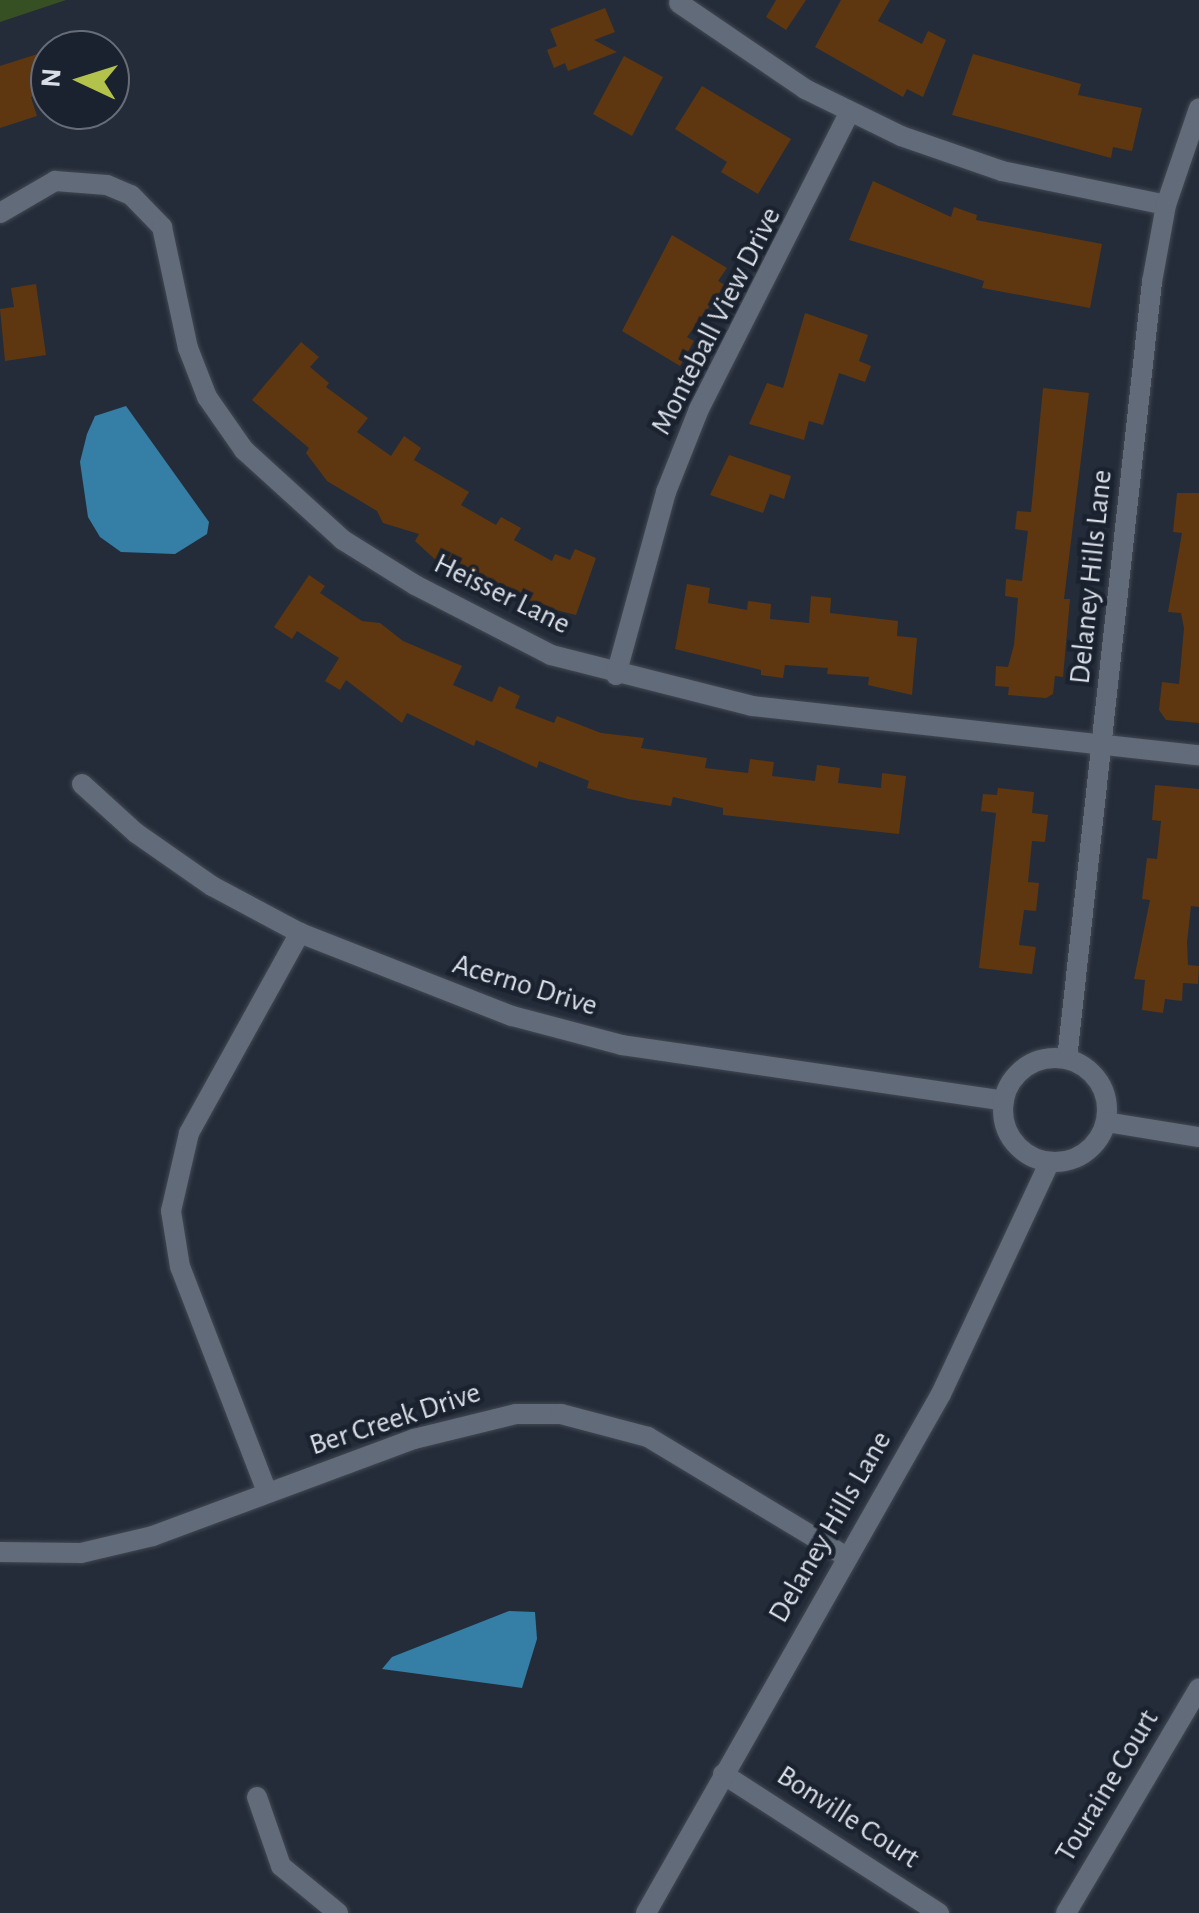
<!DOCTYPE html>
<style>
body{margin:0}
#map{position:relative;width:1199px;height:1913px;overflow:hidden;background:#242c39;font-family:"Alegreya Sans",sans-serif}
div>[style]{position:absolute}
[style*='--x']{left:calc(var(--x)*1px);top:calc(var(--y)*1px);width:calc(var(--w)*1px);rotate:calc(var(--a)*1deg)}
.green>*{inset:0;background:#365023}
.water>*{inset:0;background:#357fa6}
.building>*{inset:0;background:#5e3710}
.roads{filter:drop-shadow(0 0 2px #424853) drop-shadow(0 0 2px #424853)}
.minor>*{height:20px;margin:-10px;padding:0 10px;transform-origin:10px;border-radius:10px;background:#616b79}
.minor>.ring{margin:-10px;padding:0;box-sizing:content-box;background:none;border:20px solid #616b79;border-radius:50%}
span{translate:-50% -50%;white-space:nowrap;text-align:center;line-height:1.15;-webkit-text-stroke:9px #1b222f;paint-order:stroke}
.street-label{font-size:30px;color:#d8dde6}
.north{position:absolute;left:30px;top:30px;width:100px;height:100px;box-sizing:border-box;background:#1b222f;border:2px solid #676d78;border-radius:50%;rotate:274deg;font-size:28px;font-weight:700;line-height:40px;text-align:center;color:#d8dde6}
.north::after{content:'';display:block;margin:auto;width:35px;height:45px;background:#b3c24b;clip-path:polygon(50% 0,100% 100%,50% 72%,0 100%)}
</style>
<div id="map">
<div class="green">
<i style="clip-path:polygon(0 0,66px 0,0 22px)"></i>
</div>
<div class="water">
<i style="clip-path:polygon(126px 406px,209px 522px,207px 534px,175px 554px,121px 552px,100px 537px,88px 517px,80px 462px,87px 434px,95px 416px)"></i>
<i style="clip-path:polygon(509px 1611px,535px 1612px,537px 1639px,522px 1688px,382px 1669px,392px 1657px)"></i>
</div>
<div class="building">
<i style="clip-path:polygon(776px 0,806px 0,786px 30px,766px 17px)"></i>
<i style="clip-path:polygon(841px 0,890px 0,878px 21px,922px 44px,928px 31px,946px 40px,923px 97px,907px 89px,903px 97px,815px 47px)"></i>
<i style="clip-path:polygon(605px 8px,615px 32px,594px 40px,617px 52px,568px 71px,565px 63px,554px 68px,547px 50px,557px 46px,550px 29px)"></i>
<i style="clip-path:polygon(47px 51px,50px 92px,31px 97px,37px 116px,0 128px,0 66px)"></i>
<i style="clip-path:polygon(973px 54px,1081px 84px,1078px 95px,1142px 108px,1132px 151px,1113px 147px,1111px 158px,952px 115px)"></i>
<i style="clip-path:polygon(624px 56px,663px 77px,632px 136px,593px 114px)"></i>
<i style="clip-path:polygon(702px 86px,791px 139px,758px 194px,721px 172px,727px 162px,675px 129px)"></i>
<i style="clip-path:polygon(873px 181px,951px 217px,954px 207px,977px 215px,976px 220px,1102px 244px,1090px 308px,982px 288px,984px 281px,849px 240px)"></i>
<i style="clip-path:polygon(672px 235px,727px 268px,718px 281px,725px 285px,687px 337px,694px 341px,680px 366px,622px 331px)"></i>
<i style="clip-path:polygon(36px 284px,46px 355px,5px 361px,0 309px,14px 307px,11px 288px)"></i>
<i style="clip-path:polygon(805px 313px,868px 335px,859px 361px,871px 366px,865px 382px,839px 373px,823px 425px,809px 421px,804px 440px,749px 424px,767px 383px,783px 388px)"></i>
<i style="clip-path:polygon(301px 342px,319px 357px,310px 367px,329px 383px,326px 387px,368px 418px,357px 432px,391px 456px,404px 436px,421px 448px,414px 460px,469px 492px,461px 505px,496px 525px,501px 517px,521px 528px,514px 540px,552px 561px,555px 554px,570px 560px,575px 549px,596px 558px,576px 615px,496px 595px,489px 583px,439px 563px,415px 541px,419px 534px,383px 523px,377px 511px,327px 481px,306px 453px,309px 448px,252px 400px)"></i>
<i style="clip-path:polygon(1043px 388px,1089px 393px,1064px 599px,1070px 599px,1063px 677px,1055px 676px,1053px 694px,1046px 698px,1008px 695px,1009px 687px,995px 686px,996px 666px,1008px 667px,1014px 645px,1018px 598px,1005px 596px,1006px 579px,1022px 581px,1028px 531px,1015px 529px,1017px 511px,1031px 512px)"></i>
<i style="clip-path:polygon(729px 455px,791px 476px,784px 499px,770px 494px,763px 513px,710px 495px)"></i>
<i style="clip-path:polygon(1177px 493px,1199px 493px,1199px 723px,1166px 720px,1159px 710px,1162px 682px,1179px 684px,1184px 628px,1181px 613px,1168px 612px,1182px 533px,1173px 532px)"></i>
<i style="clip-path:polygon(309px 575px,325px 586px,320px 593px,362px 621px,380px 623px,403px 641px,462px 666px,453px 685px,492px 702px,499px 686px,520px 696px,515px 708px,554px 723px,557px 716px,601px 733px,644px 738px,641px 748px,707px 758px,705px 768px,748px 773px,750px 759px,774px 762px,772px 776px,815px 781px,817px 765px,840px 768px,838px 783px,881px 788px,882px 773px,906px 776px,899px 834px,723px 815px,723px 808px,673px 797px,671px 806px,628px 799px,587px 788px,589px 781px,539px 761px,537px 768px,476px 740px,474px 746px,407px 713px,402px 723px,346px 680px,340px 690px,325px 681px,339px 658px,297px 631px,292px 639px,274px 627px)"></i>
<i style="clip-path:polygon(687px 584px,710px 588px,708px 603px,747px 610px,748px 601px,771px 604px,770px 619px,809px 623px,811px 596px,831px 598px,830px 613px,898px 621px,897px 636px,917px 638px,912px 695px,868px 685px,869px 677px,827px 674px,828px 668px,785px 665px,783px 678px,761px 675px,761px 670px,675px 649px)"></i>
<i style="clip-path:polygon(1155px 785px,1199px 789px,1199px 907px,1191px 906px,1187px 942px,1188px 965px,1199px 966px,1198px 984px,1183px 983px,1182px 1001px,1165px 999px,1163px 1013px,1142px 1010px,1145px 980px,1134px 979px,1150px 900px,1142px 899px,1147px 858px,1157px 859px,1161px 821px,1152px 820px)"></i>
<i style="clip-path:polygon(998px 788px,1034px 792px,1032px 813px,1048px 815px,1045px 842px,1032px 841px,1028px 882px,1039px 883px,1036px 911px,1024px 910px,1019px 945px,1036px 947px,1032px 974px,979px 968px,996px 813px,981px 811px,983px 794px,997px 795px)"></i>
</div>
<div class="roads">
<div class="minor">
<i style="--x:679;--y:3;--w:153;--a:34.3"></i>
<i style="--x:805;--y:89;--w:107;--a:26.1"></i>
<i style="--x:901;--y:136;--w:107;--a:19.1"></i>
<i style="--x:1002;--y:171;--w:167;--a:11.7"></i>
<i style="--x:0;--y:213;--w:64;--a:-30.2"></i>
<i style="--x:55;--y:181;--w:52;--a:4.4"></i>
<i style="--x:107;--y:185;--w:26;--a:23"></i>
<i style="--x:131;--y:195;--w:45;--a:45.9"></i>
<i style="--x:162;--y:227;--w:124;--a:77.9"></i>
<i style="--x:188;--y:348;--w:53;--a:68.8"></i>
<i style="--x:207;--y:397;--w:65;--a:55.1"></i>
<i style="--x:244;--y:450;--w:134;--a:42.3"></i>
<i style="--x:343;--y:540;--w:85;--a:32"></i>
<i style="--x:415;--y:585;--w:153;--a:27.2"></i>
<i style="--x:551;--y:655;--w:207;--a:14.2"></i>
<i style="--x:752;--y:706;--w:450;--a:6.3"></i>
<i style="--x:616;--y:675;--w:190;--a:-74.7"></i>
<i style="--x:666;--y:492;--w:89;--a:-68.3"></i>
<i style="--x:699;--y:409;--w:332;--a:-63.1"></i>
<i style="--x:82;--y:784;--w:73;--a:42.2"></i>
<i style="--x:136;--y:833;--w:93;--a:34.9"></i>
<i style="--x:212;--y:886;--w:100;--a:28.1"></i>
<i style="--x:300;--y:933;--w:228;--a:21.4"></i>
<i style="--x:512;--y:1016;--w:114;--a:14.8"></i>
<i style="--x:622;--y:1045;--w:386;--a:8.3"></i>
<i class="ring" style="left:1003px;top:1058px;width:84px;height:84px"></i>
<i style="--x:1067;--y:1059;--w:782;--a:-83.76"></i>
<i style="--x:1152;--y:282;--w:78;--a:-79.7"></i>
<i style="--x:1166;--y:205;--w:102;--a:-71.2"></i>
<i style="--x:1106;--y:1122;--w:94;--a:9.2"></i>
<i style="--x:267;--y:1492;--w:241;--a:-111.1"></i>
<i style="--x:180;--y:1267;--w:57;--a:-99.1"></i>
<i style="--x:171;--y:1211;--w:80;--a:-77"></i>
<i style="--x:189;--y:1133;--w:229;--a:-61"></i>
<i style="--x:0;--y:1552;--w:81;--a:0.7"></i>
<i style="--x:81;--y:1553;--w:74;--a:-13.3"></i>
<i style="--x:153;--y:1536;--w:278;--a:-20.4"></i>
<i style="--x:414;--y:1439;--w:105;--a:-13.8"></i>
<i style="--x:516;--y:1414;--w:45;--a:0"></i>
<i style="--x:561;--y:1414;--w:90;--a:14.8"></i>
<i style="--x:648;--y:1437;--w:230;--a:31.1"></i>
<i style="--x:723;--y:1774;--w:257;--a:32.8"></i>
<i style="--x:257;--y:1797;--w:73;--a:70.8"></i>
<i style="--x:281;--y:1866;--w:74;--a:39.5"></i>
<i style="--x:646;--y:1913;--w:597;--a:-60.39"></i>
<i style="--x:941;--y:1394;--w:255;--a:-64.9"></i>
<i style="--x:1066;--y:1913;--w:261;--a:-59.4"></i>
</div>
</div>
<div class="street-label">
<span style="left:716px;top:321px;rotate:-63deg">Monteball View Drive</span>
<span style="left:1091px;top:577px;rotate:-84deg">Delaney Hills Lane</span>
<span style="left:502px;top:594px;rotate:26deg">Heisser Lane</span>
<span style="left:525px;top:985px;rotate:17deg">Acerno Drive</span>
<span style="left:395px;top:1419px;rotate:-18deg">Ber Creek Drive</span>
<span style="left:830px;top:1527px;rotate:-60deg">Delaney Hills Lane</span>
<span style="left:1107px;top:1786px;rotate:-59deg">Touraine Court</span>
<span style="left:848px;top:1817px;rotate:33deg">Bonville Court</span>
</div>
<div class="north">N</div>
</div>
